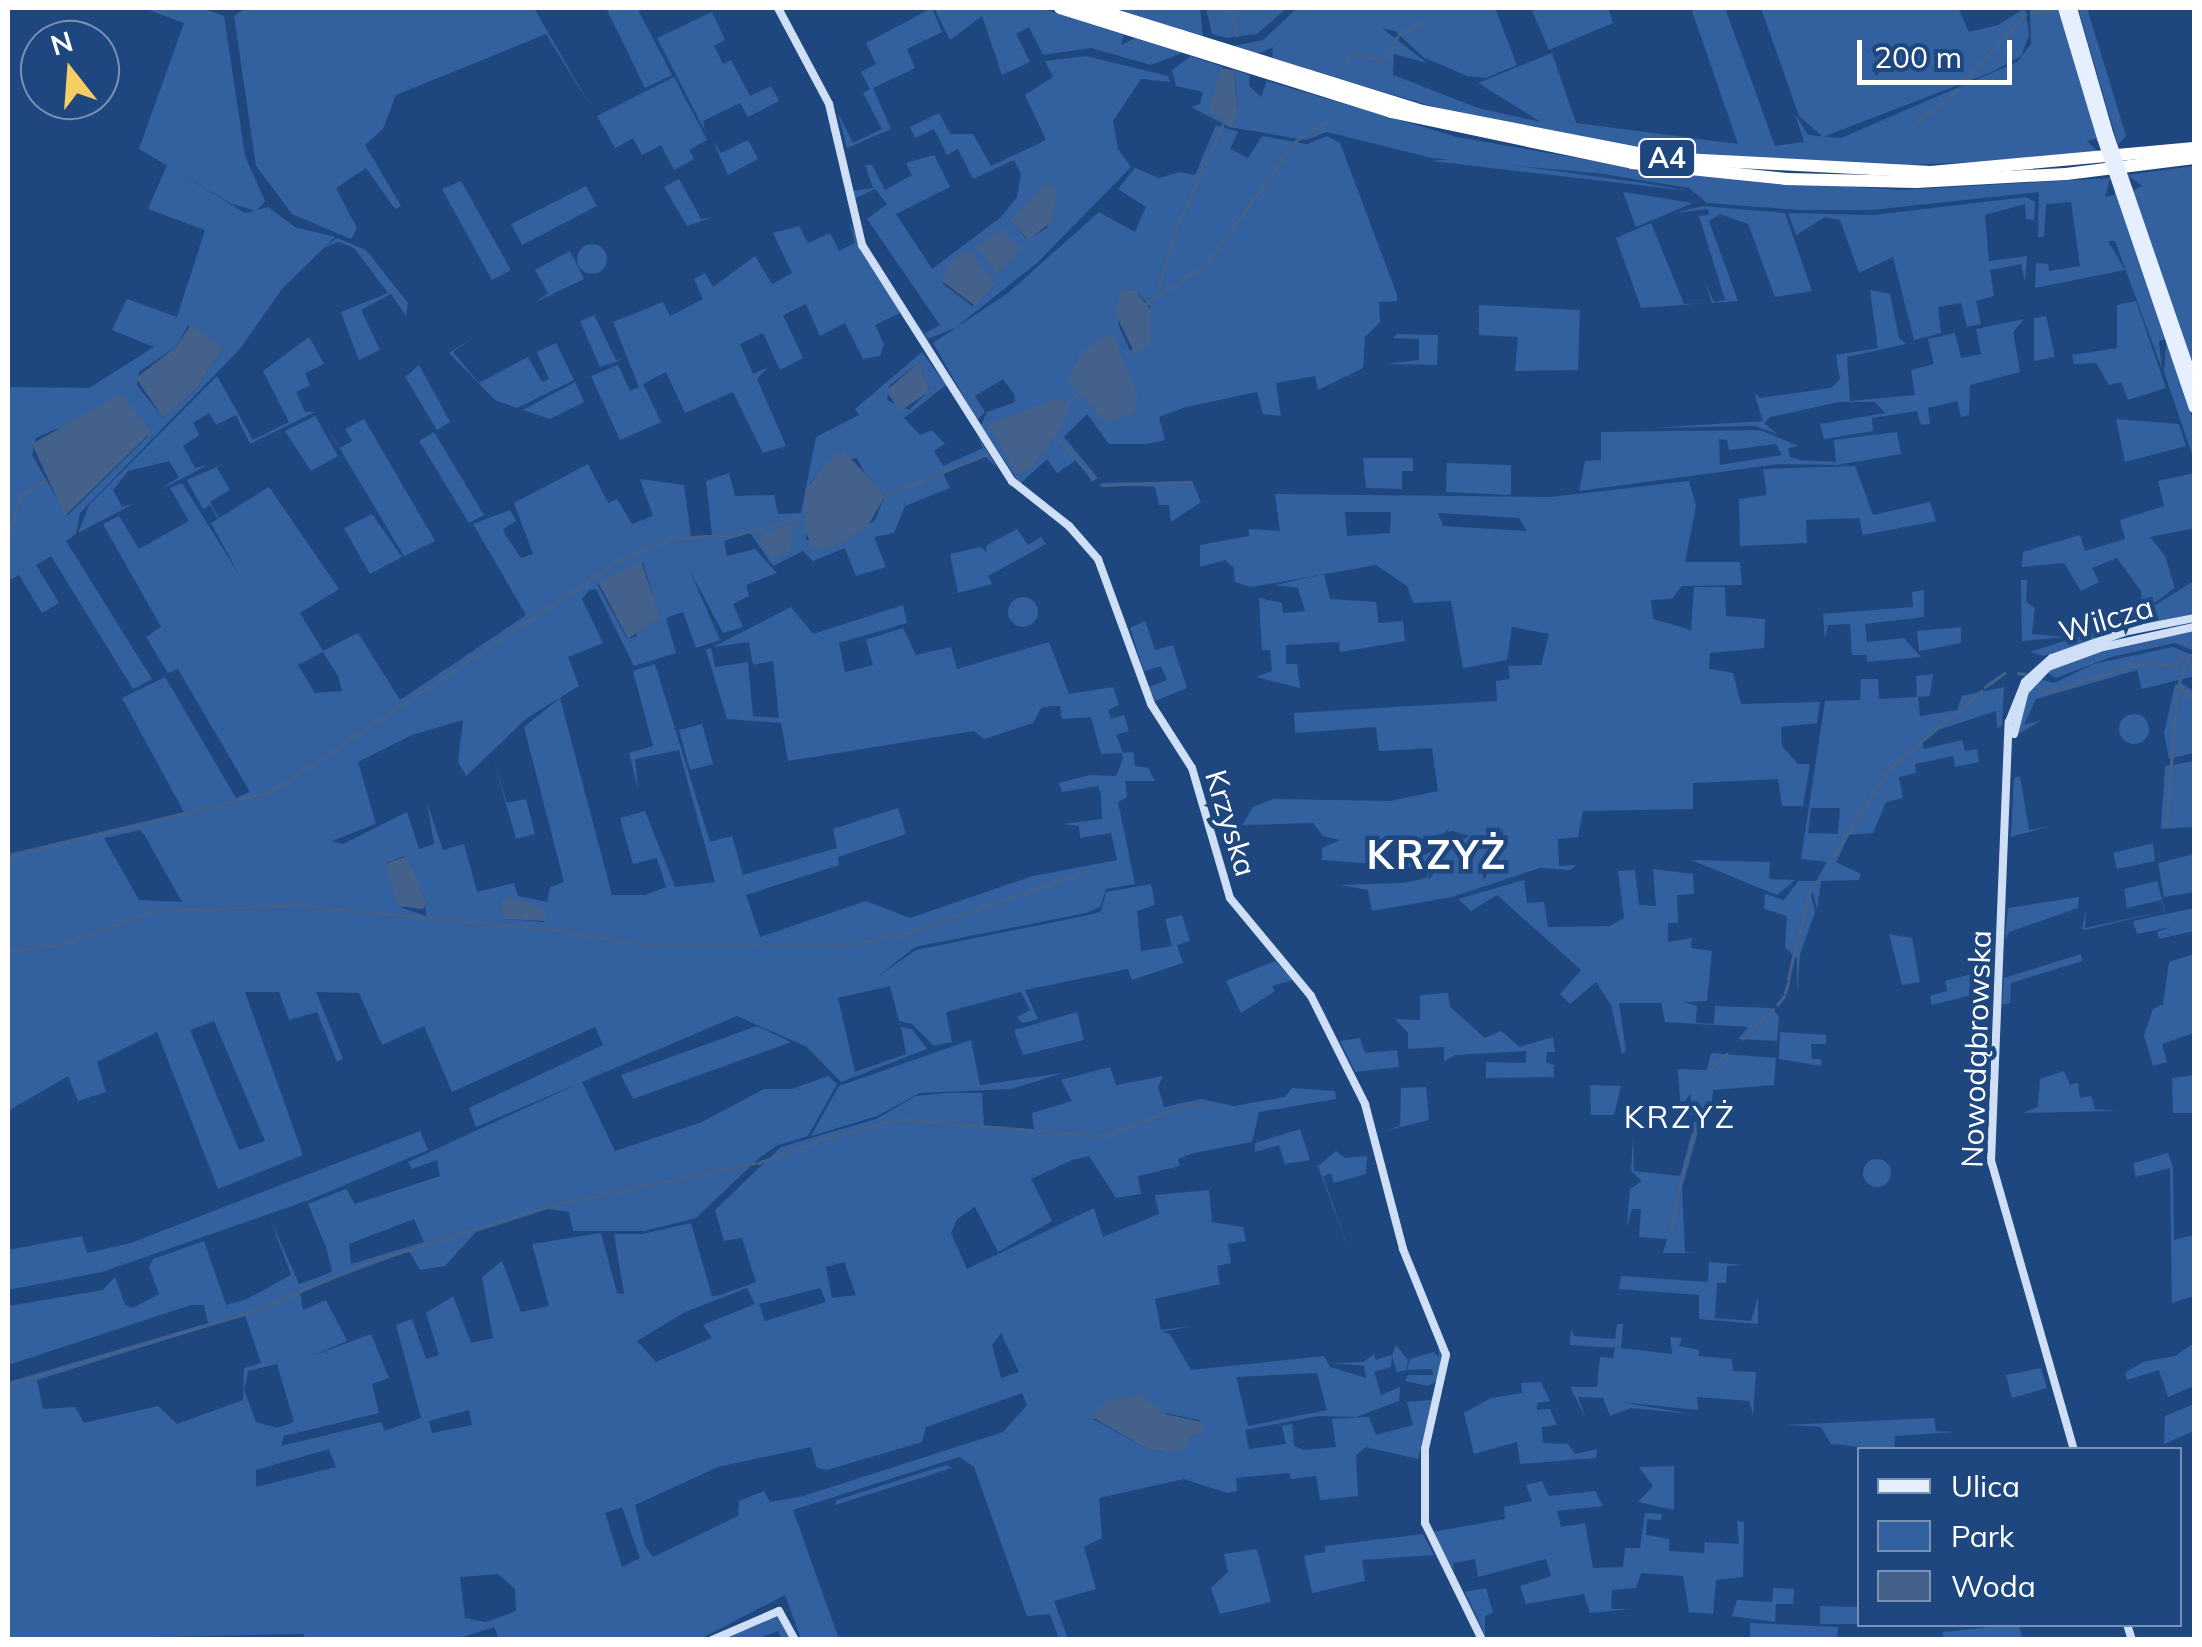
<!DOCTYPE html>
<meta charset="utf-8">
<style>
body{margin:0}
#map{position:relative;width:2202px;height:1647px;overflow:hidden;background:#1f477f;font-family:Mulish,sans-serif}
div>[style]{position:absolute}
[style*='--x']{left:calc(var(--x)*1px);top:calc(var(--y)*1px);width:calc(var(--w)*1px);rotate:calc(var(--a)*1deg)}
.green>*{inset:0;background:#33609e}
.round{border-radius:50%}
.water>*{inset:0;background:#43618a}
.stream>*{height:2.5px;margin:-1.25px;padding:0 1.25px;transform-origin:1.25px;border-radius:1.25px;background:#43618a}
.secondary>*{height:8px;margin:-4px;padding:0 4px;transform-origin:4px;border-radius:4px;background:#cedff6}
.primary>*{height:10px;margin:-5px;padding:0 5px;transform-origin:5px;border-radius:5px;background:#e6effe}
.highway>*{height:12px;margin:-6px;padding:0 6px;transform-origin:6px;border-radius:6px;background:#fff}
.primary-bridge>*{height:10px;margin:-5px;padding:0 5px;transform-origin:5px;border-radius:5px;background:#e6effe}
span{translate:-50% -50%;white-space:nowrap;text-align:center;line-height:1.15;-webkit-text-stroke:9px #1f477f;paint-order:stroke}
.shield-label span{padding:2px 8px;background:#1f477f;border:2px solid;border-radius:8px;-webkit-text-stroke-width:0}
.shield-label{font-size:28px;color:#fff;font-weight:700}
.street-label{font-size:30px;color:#fff}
.neighbourhood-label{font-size:32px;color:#fff;letter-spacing:2.5px}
.district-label{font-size:40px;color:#fff;font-weight:700;letter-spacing:2.5px}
.frame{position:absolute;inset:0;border:10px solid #fff;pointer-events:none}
.legend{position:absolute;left:1857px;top:1447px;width:325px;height:180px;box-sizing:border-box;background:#1f477f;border:2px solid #7991b2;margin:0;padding:12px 18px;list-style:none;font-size:30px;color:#fff}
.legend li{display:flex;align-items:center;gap:20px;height:50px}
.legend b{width:50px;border:2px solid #7991b2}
.north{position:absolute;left:20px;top:20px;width:100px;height:100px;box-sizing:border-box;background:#1f477f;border:2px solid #7991b2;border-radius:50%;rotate:343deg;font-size:28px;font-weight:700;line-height:40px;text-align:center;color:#fff}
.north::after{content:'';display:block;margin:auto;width:35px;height:45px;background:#f6cf64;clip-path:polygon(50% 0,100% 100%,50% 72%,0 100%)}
.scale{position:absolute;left:1857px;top:40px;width:155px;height:45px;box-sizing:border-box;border:5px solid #fff;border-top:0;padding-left:12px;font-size:30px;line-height:35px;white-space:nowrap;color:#fff;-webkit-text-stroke:8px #1f477f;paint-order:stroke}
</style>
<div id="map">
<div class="green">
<i style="clip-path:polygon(143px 8px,202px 8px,224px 16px,245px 156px,265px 201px,256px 211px,232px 204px,139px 149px,184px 23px)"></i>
<i style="clip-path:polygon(246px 8px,534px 8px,594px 112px,546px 34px,396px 95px,383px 129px,365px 145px,401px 206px,395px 209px,366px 168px,336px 188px,357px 228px,351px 239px,292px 214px,256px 166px,234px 16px)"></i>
<i style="clip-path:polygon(606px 8px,637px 8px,672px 75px,645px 88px)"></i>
<i style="clip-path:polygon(932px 8px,942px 32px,907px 49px,915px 68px,873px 88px,891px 129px,847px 148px,838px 113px,853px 143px,882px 129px,863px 93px,870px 89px,861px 72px,876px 64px,866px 43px)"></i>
<i style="clip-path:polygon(934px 8px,1041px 8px,1124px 35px,1121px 45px,1135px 38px,1182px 53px,1151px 65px,1091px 48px,1043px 55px,1029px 27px,1016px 34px,1030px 62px,1002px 75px,982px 16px,950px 40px)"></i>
<i style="clip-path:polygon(1110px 8px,1200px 8px,1203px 37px)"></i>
<i style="clip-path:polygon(1206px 8px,1287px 8px,1257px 34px,1226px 38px,1212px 34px)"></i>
<i style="clip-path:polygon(1297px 8px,1495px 8px,1517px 65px,1486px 78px,1467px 76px,1423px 57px,1395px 31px,1382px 28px,1427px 63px,1394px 54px,1393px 75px,1478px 108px,1541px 122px,1478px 83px,1552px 53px,1576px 123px,1738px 144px,1691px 8px,1725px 8px,1775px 146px,1804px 142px,1795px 114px,1808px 135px,1841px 138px,2017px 62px,2031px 44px,2030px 8px,2059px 8px,2097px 138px,2087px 141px,2103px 156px,1864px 167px,1645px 150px,1438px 108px,1272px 59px,1273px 47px,1257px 54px,1233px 46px,1263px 40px)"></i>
<i style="clip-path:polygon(1531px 8px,1608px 8px,1613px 23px,1549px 50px)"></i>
<i style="clip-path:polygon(1761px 8px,1958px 8px,1969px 32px,1998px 25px,2025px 8px,2029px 35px,2021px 56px,1992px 72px,1823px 137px,1799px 116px)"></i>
<i style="clip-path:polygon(2078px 8px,2087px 8px,2126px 136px,2118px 145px)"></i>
<i style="clip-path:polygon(712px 12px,725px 40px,714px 46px,723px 64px,731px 60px,750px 96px,771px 86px,779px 101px,748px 117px,740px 103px,703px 121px,705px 131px,657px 38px)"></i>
<i style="clip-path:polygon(evenodd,1086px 56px,1168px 76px,1170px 82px,1141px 79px,1113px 121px,1118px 149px,1131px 167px,1037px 263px,955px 328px,928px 339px,917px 323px,925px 333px,940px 325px,867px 219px,887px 204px,875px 189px,854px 199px,853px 191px,873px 188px,865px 165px,872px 165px,885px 190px,912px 175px,906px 163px,934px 155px,950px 187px,896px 214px,932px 269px,1001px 217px,1017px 197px,1021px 174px,1014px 160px,973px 179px,958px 149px,947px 155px,934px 129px,915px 138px,910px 127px,939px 113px,950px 134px,973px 134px,991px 166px,1046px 140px,1025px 95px,1053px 77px,1045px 61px,1086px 56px,1048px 183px,1053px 212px,1047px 228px,1027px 240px,1010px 220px,1048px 183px,1086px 56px,947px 270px,984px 271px,996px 284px,972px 306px,943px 284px,947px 270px)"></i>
<i style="clip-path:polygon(1191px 56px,1223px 67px,1216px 86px,1238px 107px,1234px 70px,1250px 75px,1249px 86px,1261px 97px,1267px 81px,1457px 137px,1664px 173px,1900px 190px,2110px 178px,2105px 197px,2116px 194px,2165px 339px,2159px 341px,2162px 369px,2115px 241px,2108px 241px,2125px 270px,2035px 288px,2036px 263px,2048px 264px,2049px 271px,2080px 266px,2071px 202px,2046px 204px,2044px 237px,2038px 237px,2039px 192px,1871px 210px,1799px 210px,1707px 203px,1689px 188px,1604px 174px,1432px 158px,1327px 132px,1306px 140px,1229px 127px,1191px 107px,1200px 104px,1203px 92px,1176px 86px,1172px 70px)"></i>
<i style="clip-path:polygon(674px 77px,707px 140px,689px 150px,694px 159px,674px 170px,661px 145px,642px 155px,633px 138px,615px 148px,597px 116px)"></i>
<i style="clip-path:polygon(evenodd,1216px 125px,1238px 132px,1230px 149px,1248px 158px,1262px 136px,1307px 144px,1327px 136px,1340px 143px,1397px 295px,1397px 301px,1379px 302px,1380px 322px,1365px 337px,1363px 368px,1318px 390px,1315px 376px,1276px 383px,1281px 416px,1263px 414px,1257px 392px,1186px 407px,1159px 417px,1165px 440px,1147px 444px,1109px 444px,1087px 414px,1064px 437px,1098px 478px,1092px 482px,1078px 459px,1057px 473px,1047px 459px,1020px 484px,981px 425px,987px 412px,1015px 402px,1014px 394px,1003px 379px,975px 396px,985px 412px,977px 420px,933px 343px,1008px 293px,1099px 212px,1135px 232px,1146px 207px,1118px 189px,1135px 168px,1159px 178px,1179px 172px,1195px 175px,1216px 125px,1121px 289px,1135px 290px,1150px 306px,1150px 331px,1130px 351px,1118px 324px,1121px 289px)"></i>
<i style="clip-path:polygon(748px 140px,758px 159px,728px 175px,713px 141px,721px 153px)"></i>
<i style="clip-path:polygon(1460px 158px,1644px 183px,1689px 191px,1431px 161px)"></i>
<i style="clip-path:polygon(evenodd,167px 165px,245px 213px,268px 207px,295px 227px,335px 237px,282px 289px,239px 350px,80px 513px,76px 534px,66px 541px,152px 679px,133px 689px,51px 556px,36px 565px,59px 603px,42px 613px,19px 575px,8px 581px,8px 387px,89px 388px,154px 347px,112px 330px,127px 299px,177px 317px,205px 230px,148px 209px,167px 165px,188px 325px,223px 348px,194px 391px,163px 418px,137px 385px,139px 372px,177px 346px,188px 325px,167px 165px,56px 429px,148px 436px,67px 516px,32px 455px,36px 438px,56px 429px)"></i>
<i style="clip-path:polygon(2194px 166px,2194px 371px,2132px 191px,2142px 186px,2127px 175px)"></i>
<i style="clip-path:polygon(679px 179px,701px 219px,713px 217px,687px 226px,664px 187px)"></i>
<i style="clip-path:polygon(461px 181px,511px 270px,492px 280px,442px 189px)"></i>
<i style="clip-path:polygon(586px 186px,597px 206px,522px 245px,511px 224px)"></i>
<i style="clip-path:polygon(1623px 192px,1662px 198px,1693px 203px,1636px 227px)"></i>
<i style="clip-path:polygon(2026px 197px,2035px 202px,2034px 220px,2026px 219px,2025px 204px,1985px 215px,1989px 261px,2027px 256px,2025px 282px,2021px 264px,1990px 270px,1994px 296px,1976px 301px,1981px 324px,1967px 327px,1961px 303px,1938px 307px,1941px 333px,1914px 340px,1893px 257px,1859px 273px,1840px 220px,1825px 217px,1796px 235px,1788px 213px,1873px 215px)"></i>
<i style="clip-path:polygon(1703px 206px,1785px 213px,1812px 291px,1775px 297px,1748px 224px,1720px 214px,1709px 221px,1738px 301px,1641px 308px,1616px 238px,1651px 223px,1684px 304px,1712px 303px,1704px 280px,1714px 302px,1725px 300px,1699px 216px,1709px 215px,1708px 209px,1674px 213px)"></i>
<i style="clip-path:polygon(850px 224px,900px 313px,875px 325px,884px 344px,880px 356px,863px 359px,845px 323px,820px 336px,806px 304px,783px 315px,803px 358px,780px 370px,763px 333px,740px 344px,753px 374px,768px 367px,757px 379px,786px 446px,763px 453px,733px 392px,685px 413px,666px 372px,643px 384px,661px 422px,620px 440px,591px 376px,618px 365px,630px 391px,639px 387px,613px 322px,663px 302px,670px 316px,703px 299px,694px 279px,705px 273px,713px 287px,755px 256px,772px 284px,792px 273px,773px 233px,799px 226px,808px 243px,830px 233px,839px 251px,855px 243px)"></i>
<i style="clip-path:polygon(337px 238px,366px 250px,408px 303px,406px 316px,391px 294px,361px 310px,380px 350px,359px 360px,341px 312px,388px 293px,354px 248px,338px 242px,323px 248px)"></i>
<i class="round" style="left:577px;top:244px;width:30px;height:30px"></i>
<i style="clip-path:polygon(570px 251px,584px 279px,536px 302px,548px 293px,535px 270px)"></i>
<i style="clip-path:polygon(1870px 290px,1890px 294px,1899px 338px,1906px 344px,1847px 357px,1850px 401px,1915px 395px,1911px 370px,1934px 364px,1928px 339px,1955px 333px,1961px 358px,1981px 354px,1976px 329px,2024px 319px,2013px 332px,2020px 372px,1970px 385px,1969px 415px,1961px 417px,1957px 401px,1928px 408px,1930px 424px,1921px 425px,1917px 411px,1872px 418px,1873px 431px,1824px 439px,1820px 424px,1885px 413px,1875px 402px,1839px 402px,1770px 417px,1764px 423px,1777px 434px,1755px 426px,1650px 428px,1763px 421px,1754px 392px,1760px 398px,1831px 388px,1840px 379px,1836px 355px,1878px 348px)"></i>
<i style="clip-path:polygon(2136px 301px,2166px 388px,2128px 400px,2121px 382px,2109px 385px,2096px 363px,2074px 364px,2072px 355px,2117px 348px,2117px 305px)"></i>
<i style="clip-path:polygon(1479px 305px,1580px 310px,1578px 370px,1515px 371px,1518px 337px,1479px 335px)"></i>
<i style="clip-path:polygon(594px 315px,616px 360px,624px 359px,600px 367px,580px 321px)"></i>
<i style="clip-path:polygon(2046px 316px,2055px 357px,2034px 361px,2034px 318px)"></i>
<i style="clip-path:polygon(1397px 334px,1438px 335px,1437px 365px,1385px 364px,1419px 360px,1419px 339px,1393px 338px)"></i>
<i style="clip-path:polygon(309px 337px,324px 364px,305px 373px,310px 385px,296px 392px,305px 412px,315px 412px,250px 444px,236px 415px,216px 425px,209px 413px,193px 423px,199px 435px,183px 446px,195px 468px,208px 465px,156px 492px,179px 477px,169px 461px,128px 471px,113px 490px,122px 507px,133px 504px,78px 533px,89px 505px,217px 376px,253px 440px,289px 422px,263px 371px)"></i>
<i style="clip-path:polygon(474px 337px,453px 352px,479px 383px,528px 357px,542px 382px,549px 379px,537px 352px,556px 343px,574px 380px,517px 408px,495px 400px,449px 353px)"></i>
<i style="clip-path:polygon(2166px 342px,2194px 423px,2194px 460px,2164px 372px)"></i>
<i style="clip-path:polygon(evenodd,922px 352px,946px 385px,904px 418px,920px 435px,932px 430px,945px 444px,934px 451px,943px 466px,983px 448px,977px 435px,998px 469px,985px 456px,943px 473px,950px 488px,905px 506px,894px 533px,874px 537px,886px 567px,856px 576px,845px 548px,813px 561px,803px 551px,773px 566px,750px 533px,724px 541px,727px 556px,755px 549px,777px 573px,746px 585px,749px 596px,733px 604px,743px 627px,723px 633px,689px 569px,720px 640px,696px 648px,683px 612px,666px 618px,676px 653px,634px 666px,596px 589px,589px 590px,582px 599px,603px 643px,568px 657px,579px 686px,527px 718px,466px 776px,458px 762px,463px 720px,412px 735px,358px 762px,376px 824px,331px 841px,343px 844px,407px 812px,419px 849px,434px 844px,427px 803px,443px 850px,464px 844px,477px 892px,514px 883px,518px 896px,547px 902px,550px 887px,564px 882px,524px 727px,560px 698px,612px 895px,645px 895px,666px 887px,657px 858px,633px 864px,620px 818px,645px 811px,675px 887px,715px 882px,679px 750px,635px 759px,638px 788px,629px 753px,653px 746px,633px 671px,655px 664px,710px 842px,732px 836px,743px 875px,837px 848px,833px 829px,898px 808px,906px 834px,838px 857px,839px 865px,746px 895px,760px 937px,866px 901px,910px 918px,1033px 876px,1117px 860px,1111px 833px,1080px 838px,1079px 826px,1064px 824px,1102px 819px,1101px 795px,1098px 786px,1062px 792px,1059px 783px,1090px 775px,1116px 776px,1123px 759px,1122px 753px,1101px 754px,1091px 717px,1062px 719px,1060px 706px,1052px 706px,1041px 708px,1033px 723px,984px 739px,974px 731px,788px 761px,781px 723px,727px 719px,706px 650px,711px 648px,715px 667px,748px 662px,753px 716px,779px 718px,773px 661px,753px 665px,749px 642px,713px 647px,791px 607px,813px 634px,903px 605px,907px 623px,839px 643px,845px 672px,873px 665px,866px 640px,852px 644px,903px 628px,916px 655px,951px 647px,957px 669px,1049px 642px,1069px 694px,1113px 687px,1119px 705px,1108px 710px,1111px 719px,1124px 715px,1129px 731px,1116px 735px,1123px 753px,1133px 752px,1135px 766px,1148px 768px,1155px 781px,1125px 781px,1127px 797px,1118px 802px,1135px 884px,1106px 889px,1100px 907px,1086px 913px,915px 947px,877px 977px,916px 950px,1094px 914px,1101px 911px,1106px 892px,1151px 884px,1155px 905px,1137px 911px,1141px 951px,1172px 946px,1165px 919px,1182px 915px,1190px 941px,1177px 945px,1183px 963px,1132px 980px,1128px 969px,1025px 990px,1038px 1019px,1022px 1023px,1017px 1017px,1030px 1010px,1021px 992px,946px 1012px,952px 1042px,934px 1046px,912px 1024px,899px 1021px,890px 986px,838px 998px,855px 1072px,906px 1054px,901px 1027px,912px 1029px,927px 1049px,841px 1082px,807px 1047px,737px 1016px,476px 1127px,469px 1108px,603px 1045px,595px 1027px,452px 1092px,424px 1026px,382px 1045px,359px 993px,316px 992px,343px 1059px,337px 1062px,317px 1012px,289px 1020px,279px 992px,245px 992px,303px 1155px,218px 1189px,157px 1032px,97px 1062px,106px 1092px,78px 1101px,68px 1076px,8px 1111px,8px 854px,184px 812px,122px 698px,165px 677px,236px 798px,250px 792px,178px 669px,168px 673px,146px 637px,161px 627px,103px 524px,119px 516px,139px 549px,189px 521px,170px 488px,182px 483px,240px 576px,211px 523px,218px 519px,210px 505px,203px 509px,187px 480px,226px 463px,217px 468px,230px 490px,210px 502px,219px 518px,269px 487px,339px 589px,300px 613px,323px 651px,358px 633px,400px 700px,526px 615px,473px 524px,510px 510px,516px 521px,503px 529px,506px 536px,521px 558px,533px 554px,514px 503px,588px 464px,608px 503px,617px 499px,632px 524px,653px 516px,640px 479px,684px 485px,691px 536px,712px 535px,706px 481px,729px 473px,735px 496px,774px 495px,778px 514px,801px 513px,816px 437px,859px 415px,855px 409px,922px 352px,919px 362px,930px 390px,909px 410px,887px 400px,889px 386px,919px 362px,922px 352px,857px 458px,872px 488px,885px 495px,875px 520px,846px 540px,806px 540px,809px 484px,830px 462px,857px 458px,922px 352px,643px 563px,652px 592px,636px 637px,627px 639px,597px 584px,643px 563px,922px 352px,323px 652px,338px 676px,342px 691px,315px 693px,298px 665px,323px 652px,922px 352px,140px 830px,145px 836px,182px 902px,139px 900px,104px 838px,140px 830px,922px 352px,404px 856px,425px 898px,426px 916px,402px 908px,386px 863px,404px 856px,922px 352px,513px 897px,516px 900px,545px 922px,503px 919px,500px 902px,513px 897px,922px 352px,214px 1021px,265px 1141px,239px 1150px,190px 1030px,214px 1021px)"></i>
<i style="clip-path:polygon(419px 365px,450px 422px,437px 430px,405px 377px)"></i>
<i style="clip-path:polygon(575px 382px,584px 402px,550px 419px,523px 410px)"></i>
<i style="clip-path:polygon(319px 414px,340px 448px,352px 441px,345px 429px,364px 419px,435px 541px,404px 556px)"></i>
<i style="clip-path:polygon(315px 416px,338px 456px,311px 471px,285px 431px)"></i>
<i style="clip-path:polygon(2116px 419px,2179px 424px,2186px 446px,2125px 462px)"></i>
<i style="clip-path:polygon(evenodd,1760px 430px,1799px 446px,1788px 448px,1790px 457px,1800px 460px,1836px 462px,1834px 440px,1897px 432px,1901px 454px,1837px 465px,1779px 464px,1579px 491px,1585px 461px,1601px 460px,1601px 432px,1760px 430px,1719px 439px,1727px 440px,1729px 450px,1776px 444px,1782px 455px,1720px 465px,1719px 439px)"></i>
<i style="clip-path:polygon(434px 432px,484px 515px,469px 523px,419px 441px)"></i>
<i style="clip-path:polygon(1363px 458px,1413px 458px,1413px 471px,1402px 471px,1402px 489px,1366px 488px)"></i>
<i style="clip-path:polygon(1447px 463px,1511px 465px,1511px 495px,1446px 492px)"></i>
<i style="clip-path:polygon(1855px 466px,1873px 515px,1930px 502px,1936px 521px,1863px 535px,1859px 518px,1806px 520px,1807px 543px,1740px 546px,1739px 499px,1767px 495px,1763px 469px)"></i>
<i style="clip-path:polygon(2194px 473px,2194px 528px,2150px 537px,2165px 556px,2175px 588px,2143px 611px,2141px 591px,2117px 558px,2092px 568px,2099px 582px,2081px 591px,2064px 563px,2022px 567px,2023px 552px,2080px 535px,2085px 551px,2125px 539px,2120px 520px,2164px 506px,2158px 481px)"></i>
<i style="clip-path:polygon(1192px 481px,1201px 502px,1171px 522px,1169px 505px,1159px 505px,1155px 487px,1097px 483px)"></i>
<i style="clip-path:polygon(evenodd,1689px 481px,1696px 506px,1685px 562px,1740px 562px,1742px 585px,1682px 586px,1672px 599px,1651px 600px,1653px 619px,1691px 630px,1694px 587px,1725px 587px,1726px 616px,1765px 619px,1764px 648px,1710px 653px,1709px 669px,1733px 673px,1741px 704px,1820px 702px,1817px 723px,1781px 727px,1782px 746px,1798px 764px,1810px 764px,1803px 806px,1782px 806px,1778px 779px,1693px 783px,1693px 809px,1583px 811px,1578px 837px,1558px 839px,1559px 866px,1577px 865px,1571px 870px,1540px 868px,1452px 897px,1372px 911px,1368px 890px,1340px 885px,1403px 883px,1427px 878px,1428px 868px,1322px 860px,1322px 848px,1340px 840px,1323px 836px,1313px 823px,1242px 825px,1253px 807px,1273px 799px,1390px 801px,1438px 791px,1432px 748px,1379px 751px,1376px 727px,1295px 733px,1294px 713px,1497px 701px,1496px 681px,1510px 679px,1508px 666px,1541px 665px,1549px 634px,1512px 627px,1507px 660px,1463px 668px,1451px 601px,1413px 603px,1407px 586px,1376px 565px,1251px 587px,1235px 582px,1234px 568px,1225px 560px,1200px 567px,1200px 545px,1249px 536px,1249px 529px,1280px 531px,1275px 494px,1550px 497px,1689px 481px,1345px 512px,1391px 512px,1390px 533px,1347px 536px,1345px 512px,1689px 481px,1438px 513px,1519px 518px,1527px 531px,1443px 526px,1438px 513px,1689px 481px,1452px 831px,1470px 836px,1406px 862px,1372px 863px,1371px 838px,1409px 842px,1452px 831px)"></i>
<i style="clip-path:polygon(372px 514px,402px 557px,370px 574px,344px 528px)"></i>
<i style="clip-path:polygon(1017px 529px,1028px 545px,1041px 537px,1046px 544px,988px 576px,992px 584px,958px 593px,950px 554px,980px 547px,986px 552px,987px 545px)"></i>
<i style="clip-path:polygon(1324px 574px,1330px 599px,1376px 602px,1379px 623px,1403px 621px,1405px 641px,1340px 652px,1339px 642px,1286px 645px,1286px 664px,1297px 664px,1300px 688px,1256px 677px,1272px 671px,1270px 650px,1262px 650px,1259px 598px,1282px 603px,1283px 613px,1305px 611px,1298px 588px,1275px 585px)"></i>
<i style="clip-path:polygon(2021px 580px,2027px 580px,2026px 602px,2035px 608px,2032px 634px,2066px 637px,2022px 641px)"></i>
<i style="clip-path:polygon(2194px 581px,2194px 615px,2043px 656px,2030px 652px,2131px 620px)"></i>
<i style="clip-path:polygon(1924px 590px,1924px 617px,1865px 624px,1867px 642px,1904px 638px,1921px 657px,1867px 662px,1867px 655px,1852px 655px,1850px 624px,1828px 625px,1825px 639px,1823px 614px,1913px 607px,1912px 592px)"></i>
<i class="round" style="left:1008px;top:597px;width:30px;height:30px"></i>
<i style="clip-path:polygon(1145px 621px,1155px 650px,1173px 645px,1187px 688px,1155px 701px,1149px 687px,1167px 680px,1161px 666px,1144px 671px,1130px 628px)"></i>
<i style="clip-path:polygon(1961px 627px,1961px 643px,1919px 651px,1917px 631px)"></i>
<i style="clip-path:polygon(2194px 631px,2194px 651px,2175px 643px,2111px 657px,2056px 678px,2046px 672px,2089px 653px)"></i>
<i style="clip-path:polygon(2173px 647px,2194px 656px,2194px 676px,2142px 689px,2137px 670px,2036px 699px,2024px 725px,2041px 720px,2017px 735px,2027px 694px,2040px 679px,2054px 683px,2094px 664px)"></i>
<i style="clip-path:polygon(evenodd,1933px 674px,1930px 696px,1918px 697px,1920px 716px,1957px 710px,1962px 696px,2004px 687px,2002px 726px,1997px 728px,1996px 711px,1935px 731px,1922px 741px,1924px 749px,1962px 740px,1965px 751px,1977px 749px,1979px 762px,1955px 767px,1953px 756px,1915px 764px,1916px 773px,1899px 777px,1903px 798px,1886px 802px,1873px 833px,1849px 835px,1836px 862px,1861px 874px,1859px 880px,1821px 881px,1817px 909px,1813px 893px,1810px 891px,1815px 912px,1800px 954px,1797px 994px,1797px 959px,1785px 947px,1787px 916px,1764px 909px,1765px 894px,1784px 900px,1798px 881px,1816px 881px,1827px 862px,1801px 859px,1825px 701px,1860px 700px,1861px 679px,1878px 679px,1879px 699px,1917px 697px,1916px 676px,1933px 674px,1811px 808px,1840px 808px,1838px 834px,1808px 833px,1811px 808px)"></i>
<i style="clip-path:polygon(2181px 683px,2194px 691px,2194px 753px,2169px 759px,2164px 733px,2175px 685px)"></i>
<i class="round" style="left:2119px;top:714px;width:30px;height:30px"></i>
<i style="clip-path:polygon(702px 724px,713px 764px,690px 770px,679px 730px)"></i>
<i style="clip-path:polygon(493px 757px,507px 803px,526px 799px,535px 834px,516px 839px)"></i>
<i style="clip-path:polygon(2194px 761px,2194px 827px,2161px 829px,2165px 766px)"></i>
<i style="clip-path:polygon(2020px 776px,2029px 830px,2051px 826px,2011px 837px,2014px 778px)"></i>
<i style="clip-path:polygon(2153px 843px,2155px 861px,2117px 869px,2113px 853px)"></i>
<i style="clip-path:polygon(2194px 854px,2194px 892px,2164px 897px,2158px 863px)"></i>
<i style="clip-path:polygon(1691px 860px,1770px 862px,1769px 879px,1795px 880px,1777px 895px)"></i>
<i style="clip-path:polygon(1653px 869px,1693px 874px,1694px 894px,1677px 895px,1678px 923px,1668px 923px,1668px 942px,1692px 938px,1691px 948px,1712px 951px,1707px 1001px,1683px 1002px,1697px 1006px,1696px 1023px,1714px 1024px,1715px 1006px,1771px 1008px,1779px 1016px,1777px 1041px,1738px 1039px,1748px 1027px,1665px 1022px,1661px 1003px,1619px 1003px,1626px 1051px,1622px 1054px,1611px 1005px,1596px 982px,1570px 1004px,1560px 994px,1581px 970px,1497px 895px,1471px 911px,1458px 899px,1524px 880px,1527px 903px,1544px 902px,1548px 927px,1610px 926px,1624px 918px,1618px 871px,1635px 870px,1639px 905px,1656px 906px)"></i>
<i style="clip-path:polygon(2157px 881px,2165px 911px,2085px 930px,2082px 929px,2086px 910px,2085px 928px,2164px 911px,2161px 900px,2127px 908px,2124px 889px)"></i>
<i style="clip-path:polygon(2079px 897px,2078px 908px,2009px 932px,2005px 940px,2008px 908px)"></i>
<i style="clip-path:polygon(2194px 908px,2194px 931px,2159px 939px,2157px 932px,2171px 927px,2137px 934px,2133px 921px)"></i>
<i style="clip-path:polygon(1889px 934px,1912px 938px,1920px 982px,1902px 985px)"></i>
<i style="clip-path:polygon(2081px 954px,2082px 961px,2011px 983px,2010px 1003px,2002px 1005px,2004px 978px)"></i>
<i style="clip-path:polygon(2194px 954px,2194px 1033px,2162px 1044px,2167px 1062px,2153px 1066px,2144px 1035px,2153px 1009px,2163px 1004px,2169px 962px)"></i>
<i style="clip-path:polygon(1275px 961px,1293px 980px,1272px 986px,1275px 991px,1241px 1013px,1226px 981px)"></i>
<i style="clip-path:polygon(1991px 969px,1991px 990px,1932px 1005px,1930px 996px,1947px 991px,1945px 981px)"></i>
<i style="clip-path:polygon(1448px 993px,1450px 1007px,1485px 1038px,1501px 1031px,1520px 1047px,1553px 1037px,1555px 1052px,1547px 1052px,1546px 1063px,1554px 1065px,1554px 1077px,1486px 1078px,1486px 1062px,1526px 1063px,1526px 1051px,1455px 1055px,1444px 1061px,1444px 1047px,1408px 1049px,1408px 1033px,1395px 1019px,1420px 1020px,1420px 995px)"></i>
<i style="clip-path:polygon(1077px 1012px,1084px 1040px,1023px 1055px,1014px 1030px)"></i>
<i style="clip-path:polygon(757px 1026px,791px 1042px,633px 1099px,621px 1075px)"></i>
<i style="clip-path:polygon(1780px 1032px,1826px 1035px,1826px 1044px,1811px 1044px,1812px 1059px,1821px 1059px,1821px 1066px,1779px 1059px)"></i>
<i style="clip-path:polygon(1360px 1038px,1365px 1053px,1397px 1050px,1399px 1067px,1355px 1072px,1340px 1041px)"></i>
<i style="clip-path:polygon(971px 1040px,980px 1085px,1063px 1073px,1011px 1089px,920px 1093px,877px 1116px,811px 1136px,839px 1086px)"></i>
<i style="clip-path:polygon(1711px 1053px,1776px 1058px,1774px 1085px,1713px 1090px,1711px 1113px,1681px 1115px,1678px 1069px,1707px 1070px)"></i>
<i style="clip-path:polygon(evenodd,1110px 1067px,1116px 1085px,1163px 1076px,1158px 1087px,1164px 1107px,1201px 1099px,1234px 1106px,1285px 1097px,1292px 1088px,1335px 1091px,1336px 1099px,1259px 1112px,1252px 1142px,1194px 1153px,1178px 1159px,1180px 1166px,1138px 1176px,1141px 1194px,1116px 1198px,1089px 1156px,1072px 1160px,1031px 1179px,1052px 1221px,998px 1252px,975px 1207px,957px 1219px,951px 1233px,967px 1269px,1094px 1208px,1103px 1237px,1159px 1214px,1155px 1195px,1209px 1190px,1212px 1222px,1243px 1227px,1246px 1241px,1228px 1244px,1231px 1263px,1217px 1266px,1220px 1284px,1155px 1299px,1161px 1330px,1191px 1326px,1162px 1332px,1170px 1334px,1191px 1370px,1324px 1356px,1330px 1367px,1366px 1378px,1364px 1366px,1332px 1363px,1363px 1362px,1374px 1354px,1376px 1360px,1392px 1355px,1396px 1345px,1408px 1360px,1406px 1370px,1397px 1372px,1392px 1356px,1391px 1367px,1374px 1372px,1381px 1395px,1400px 1387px,1399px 1401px,1356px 1417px,1318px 1416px,1245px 1430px,1249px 1449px,1286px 1444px,1282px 1426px,1292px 1424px,1294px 1446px,1304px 1450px,1336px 1447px,1332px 1419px,1369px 1417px,1376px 1435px,1413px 1425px,1407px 1402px,1431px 1400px,1435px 1391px,1418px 1459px,1366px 1447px,1356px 1455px,1358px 1496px,1320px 1500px,1316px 1476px,1291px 1479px,1289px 1473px,1236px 1478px,1237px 1491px,1227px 1493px,1184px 1479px,1099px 1498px,1102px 1538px,1084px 1547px,1096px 1589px,1054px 1601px,1068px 1639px,1059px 1639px,1050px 1614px,1027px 1616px,974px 1467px,959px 1457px,793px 1510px,839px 1639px,801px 1639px,785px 1595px,700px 1639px,499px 1639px,494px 1627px,454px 1640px,307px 1640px,303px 1634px,8px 1640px,8px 1382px,208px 1323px,204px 1305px,191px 1305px,8px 1365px,8px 1306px,103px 1290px,115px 1277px,125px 1305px,133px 1308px,159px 1294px,149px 1267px,153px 1259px,204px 1241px,226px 1305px,247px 1299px,291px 1275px,270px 1218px,299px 1284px,327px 1274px,332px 1271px,326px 1247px,308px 1204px,346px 1189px,355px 1204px,440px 1176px,437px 1160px,412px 1169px,408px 1162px,582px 1082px,615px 1151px,702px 1122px,764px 1089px,792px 1089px,828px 1076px,837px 1084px,808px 1136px,778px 1145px,759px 1158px,696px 1218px,644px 1231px,573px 1231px,569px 1212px,548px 1209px,476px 1232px,445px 1266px,420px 1270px,409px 1251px,300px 1292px,303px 1310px,326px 1300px,347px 1341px,307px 1358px,371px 1334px,389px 1378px,372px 1384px,379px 1413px,284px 1436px,281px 1446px,381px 1422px,385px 1431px,421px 1418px,396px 1325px,412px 1319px,426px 1359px,439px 1355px,426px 1313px,453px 1296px,471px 1343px,493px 1338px,482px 1277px,502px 1261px,521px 1312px,549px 1306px,532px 1244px,601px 1233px,617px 1293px,624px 1294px,614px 1234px,642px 1234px,691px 1223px,712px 1296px,720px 1295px,756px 1282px,742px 1238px,724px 1241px,715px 1210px,781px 1147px,876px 1119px,916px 1096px,946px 1093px,982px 1093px,984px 1126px,1034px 1130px,1032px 1113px,1072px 1101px,1061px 1080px,1110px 1067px,414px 1219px,424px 1242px,351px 1264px,349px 1244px,414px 1219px,1110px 1067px,844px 1262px,856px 1295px,832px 1298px,826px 1267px,844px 1262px,1110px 1067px,747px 1288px,755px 1304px,703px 1325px,712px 1338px,656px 1362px,637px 1341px,685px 1312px,747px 1288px,1110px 1067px,820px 1288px,826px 1302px,765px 1321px,759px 1304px,820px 1288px,1110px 1067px,245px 1315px,261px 1363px,244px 1368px,243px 1400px,177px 1424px,158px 1406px,84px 1423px,75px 1407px,43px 1409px,37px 1380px,245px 1315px,1110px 1067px,1001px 1333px,1019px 1372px,1001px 1378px,992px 1345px,1001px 1333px,1110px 1067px,277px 1364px,294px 1422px,277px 1428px,256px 1422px,244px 1390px,248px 1371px,277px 1364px,1110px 1067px,1317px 1373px,1327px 1410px,1248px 1426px,1236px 1377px,1317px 1373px,1110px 1067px,1022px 1393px,1027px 1405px,1003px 1432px,800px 1497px,770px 1502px,764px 1491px,739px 1501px,738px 1516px,653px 1557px,645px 1546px,635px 1505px,718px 1467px,811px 1447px,817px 1468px,827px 1470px,922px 1442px,926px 1427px,1022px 1393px,1110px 1067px,1113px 1402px,1199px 1420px,1204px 1433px,1189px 1435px,1174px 1453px,1149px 1450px,1093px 1419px,1113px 1402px,1110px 1067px,469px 1410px,472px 1425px,432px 1433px,429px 1421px,469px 1410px,1110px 1067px,329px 1449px,336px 1467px,256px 1487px,256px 1470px,329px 1449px,1110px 1067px,622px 1507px,640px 1558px,622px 1567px,605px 1513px,622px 1507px,1110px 1067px,498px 1574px,515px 1589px,516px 1611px,486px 1622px,465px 1618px,460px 1577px,498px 1574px)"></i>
<i style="clip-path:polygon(2064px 1071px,2070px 1085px,2078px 1083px,2080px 1098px,2091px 1096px,2095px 1109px,2117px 1111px,2023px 1113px,2038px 1107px,2040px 1079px)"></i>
<i style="clip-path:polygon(2194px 1075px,2194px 1113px,2173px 1113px,2172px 1078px)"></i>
<i style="clip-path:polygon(1590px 1085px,1621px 1086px,1614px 1115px,1591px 1115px)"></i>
<i style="clip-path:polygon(1426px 1087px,1429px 1120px,1380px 1132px,1400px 1126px,1401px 1088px)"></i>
<i style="clip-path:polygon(1707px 1121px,1700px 1125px,1682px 1188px,1685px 1252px,1694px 1253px,1663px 1253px,1667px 1239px,1639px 1237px,1641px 1209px,1632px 1209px,1627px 1227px,1630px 1189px,1642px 1181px,1631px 1171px,1633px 1137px,1634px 1171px,1680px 1176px,1693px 1129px,1681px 1122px)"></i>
<i style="clip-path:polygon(1300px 1129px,1310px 1160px,1285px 1164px,1279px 1145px,1255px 1152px,1255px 1143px)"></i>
<i style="clip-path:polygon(420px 1131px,428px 1150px,309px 1200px,102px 1272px,8px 1290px,8px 1250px,82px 1236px,87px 1253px,131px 1243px)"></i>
<i style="clip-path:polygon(1336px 1151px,1345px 1158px,1367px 1156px,1366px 1174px,1334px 1183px,1331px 1173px,1323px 1176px,1351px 1257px,1318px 1166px)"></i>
<i style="clip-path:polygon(2168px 1153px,2173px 1167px,2174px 1240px,2194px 1235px,2194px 1296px,2172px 1303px,2170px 1168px,2135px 1177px,2134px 1163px)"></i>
<i class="round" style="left:1863px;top:1159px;width:28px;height:28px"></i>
<i style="clip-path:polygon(1709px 1262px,1743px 1265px,1727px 1266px,1726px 1283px,1717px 1283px,1715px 1318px,1751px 1321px,1758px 1297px,1758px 1324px,1699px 1319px,1699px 1295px,1619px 1289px,1621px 1276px,1708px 1282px)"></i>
<i style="clip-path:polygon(1617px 1324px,1623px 1324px,1621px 1348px,1672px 1354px,1670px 1337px,1682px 1338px,1679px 1346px,1699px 1350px,1699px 1356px,1732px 1359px,1733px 1371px,1756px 1372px,1753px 1415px,1749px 1401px,1697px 1397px,1698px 1410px,1620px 1402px,1691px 1414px,1631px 1408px,1610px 1416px,1603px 1398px,1578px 1397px,1586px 1419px,1570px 1387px,1597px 1387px,1600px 1357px,1613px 1358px,1615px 1348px,1570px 1345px,1571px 1329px,1574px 1336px,1615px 1339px)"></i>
<i style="clip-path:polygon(1438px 1341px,1441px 1357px,1438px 1380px,1428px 1386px,1405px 1381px,1408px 1375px,1433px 1375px,1432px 1369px,1407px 1370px,1410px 1359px,1434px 1352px,1439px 1357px)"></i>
<i style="clip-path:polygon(2194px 1343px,2194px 1386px,2168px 1397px,2159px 1370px,2127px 1380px,2125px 1373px,2143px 1362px,2175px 1356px)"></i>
<i style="clip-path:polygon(2041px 1368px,2047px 1388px,2012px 1398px,2006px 1375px)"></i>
<i style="clip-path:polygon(1541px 1382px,1550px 1401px,1537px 1403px,1537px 1410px,1550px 1409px,1557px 1425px,1542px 1427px,1543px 1443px,1568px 1444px,1575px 1454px,1597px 1449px,1596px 1458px,1520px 1464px,1517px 1442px,1474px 1454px,1464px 1413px,1491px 1398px,1522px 1393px,1521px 1383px)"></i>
<i style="clip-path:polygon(2194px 1404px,2194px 1431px,2164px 1444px,2165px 1416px)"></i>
<i style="clip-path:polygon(1934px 1418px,1936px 1431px,1956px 1432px,1895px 1436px,1894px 1450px,1831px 1444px,1821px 1427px,1784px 1425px)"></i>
<i style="clip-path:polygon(946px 1465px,952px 1468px,835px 1505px,837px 1500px)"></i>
<i style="clip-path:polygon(1674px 1466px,1674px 1510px,1638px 1502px,1653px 1486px,1639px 1467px)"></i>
<i style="clip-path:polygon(1542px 1481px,1549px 1496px,1595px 1491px,1603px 1506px,1557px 1511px,1561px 1527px,1585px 1523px,1593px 1568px,1623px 1567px,1625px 1548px,1640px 1548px,1645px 1513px,1662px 1514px,1661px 1520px,1647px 1519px,1646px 1535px,1669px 1539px,1669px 1551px,1704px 1553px,1705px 1542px,1739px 1544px,1737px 1521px,1744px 1522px,1743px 1577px,1716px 1580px,1713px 1614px,1689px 1612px,1683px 1576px,1641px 1573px,1636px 1588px,1612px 1590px,1611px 1609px,1631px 1609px,1590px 1613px,1584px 1594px,1526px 1604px,1520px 1586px,1551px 1576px,1546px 1559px,1478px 1577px,1475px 1559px,1453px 1563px,1454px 1571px,1432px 1532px,1505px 1519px,1504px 1507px,1532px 1501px,1526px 1485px)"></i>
<i style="clip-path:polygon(1423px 1534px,1434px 1555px,1362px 1560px,1365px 1581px,1312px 1593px,1304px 1556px,1325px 1552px,1325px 1546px)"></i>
<i style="clip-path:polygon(1257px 1549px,1271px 1602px,1220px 1614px,1211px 1588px,1228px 1572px,1224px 1554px)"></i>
<i style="clip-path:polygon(1486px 1588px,1493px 1613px,1485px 1616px,1485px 1635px,1465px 1592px)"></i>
<i style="clip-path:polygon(1773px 1588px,1794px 1589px,1793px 1604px,1776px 1604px,1775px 1622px,1732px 1616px,1737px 1600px,1772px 1602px)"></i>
<i style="clip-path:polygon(1820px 1606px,1859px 1607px,1859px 1624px,1820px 1624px)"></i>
<i style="clip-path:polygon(776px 1615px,791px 1639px,782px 1639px,778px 1631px,757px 1639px,718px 1640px)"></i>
<i style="clip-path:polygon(1750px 1623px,1838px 1627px,1837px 1639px,1750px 1639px)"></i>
<i style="clip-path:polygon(2018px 1624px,2023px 1639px,1943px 1639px,1943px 1632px)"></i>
</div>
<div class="water">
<i style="clip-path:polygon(1221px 68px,1234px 70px,1238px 112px,1232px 128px,1208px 111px)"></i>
<i style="clip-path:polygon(1047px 182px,1057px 191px,1052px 222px,1028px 240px,1010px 220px)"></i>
<i style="clip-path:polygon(1002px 229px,1022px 249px,997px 274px,976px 246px)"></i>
<i style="clip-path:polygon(968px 249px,996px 284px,975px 306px,942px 281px,948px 264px)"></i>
<i style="clip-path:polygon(1121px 289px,1135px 290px,1151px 310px,1151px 343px,1136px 355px,1115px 314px)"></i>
<i style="clip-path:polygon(191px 324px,223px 348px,194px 391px,163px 418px,136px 378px,177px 346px)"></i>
<i style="clip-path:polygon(1106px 333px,1114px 337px,1138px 397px,1135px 413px,1106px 423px,1068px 380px,1080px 354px)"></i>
<i style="clip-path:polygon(919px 362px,930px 391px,900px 411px,886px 391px)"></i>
<i style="clip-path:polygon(121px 393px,151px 432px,65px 516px,32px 444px)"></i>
<i style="clip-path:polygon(1057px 398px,1069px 404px,1063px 426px,1030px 469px,1017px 474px,988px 425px)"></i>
<i style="clip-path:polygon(845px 452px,885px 496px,868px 526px,837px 546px,813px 550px,804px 527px,805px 490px,833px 456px)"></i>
<i style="clip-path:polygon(793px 523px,791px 551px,769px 559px,758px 536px)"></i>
<i style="clip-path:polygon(641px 561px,660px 617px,628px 639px,598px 582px)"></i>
<i style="clip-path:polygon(407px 856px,427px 904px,423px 909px,398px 906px,385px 864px)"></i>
<i style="clip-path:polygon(509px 896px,540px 906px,549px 921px,503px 919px,500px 902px)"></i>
<i style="clip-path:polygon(1140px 1394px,1166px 1414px,1202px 1422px,1204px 1434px,1189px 1435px,1186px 1447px,1174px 1453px,1149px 1450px,1092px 1417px,1103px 1402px)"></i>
</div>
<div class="stream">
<i style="--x:1231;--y:8;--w:28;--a:77"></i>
<i style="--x:2033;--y:13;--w:20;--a:-9"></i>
<i style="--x:1399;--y:34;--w:28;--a:-26"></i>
<i style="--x:1343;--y:67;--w:15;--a:-58"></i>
<i style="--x:1351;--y:54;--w:35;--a:10"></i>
<i style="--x:1385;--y:60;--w:26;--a:-62"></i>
<i style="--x:1960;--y:84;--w:95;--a:-46.7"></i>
<i style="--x:1914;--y:125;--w:57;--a:-39.3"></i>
<i style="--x:1298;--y:139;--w:34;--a:-30"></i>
<i style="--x:1160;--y:295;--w:57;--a:-34.2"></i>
<i style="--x:1207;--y:263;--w:151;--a:-53.9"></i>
<i style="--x:1144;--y:305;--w:14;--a:-34"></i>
<i style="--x:1156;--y:297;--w:72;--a:-73.8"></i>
<i style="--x:1176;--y:228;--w:112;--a:-65.7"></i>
<i style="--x:1065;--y:403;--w:18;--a:-38"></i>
<i style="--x:1056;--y:436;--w:57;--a:48.5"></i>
<i style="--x:1101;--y:485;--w:90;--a:-1.9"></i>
<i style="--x:886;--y:495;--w:109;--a:-22.1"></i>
<i style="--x:8;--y:535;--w:42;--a:-72"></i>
<i style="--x:21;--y:495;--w:28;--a:-32"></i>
<i style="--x:586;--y:583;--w:38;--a:-35"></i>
<i style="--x:617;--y:561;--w:56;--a:-22.9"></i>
<i style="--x:669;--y:539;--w:70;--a:-4.1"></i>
<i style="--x:739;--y:534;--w:63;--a:-14.7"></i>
<i style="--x:2018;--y:673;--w:7;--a:8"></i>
<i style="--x:2036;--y:685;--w:11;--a:41"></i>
<i style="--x:2044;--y:692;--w:99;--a:-16.4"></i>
<i style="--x:2139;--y:664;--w:34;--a:2"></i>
<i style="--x:2173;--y:665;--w:20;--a:-30"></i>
<i style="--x:2179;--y:686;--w:21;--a:43"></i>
<i style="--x:1985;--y:687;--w:24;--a:-36"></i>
<i style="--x:328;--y:754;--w:304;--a:-33.6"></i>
<i style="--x:2166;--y:826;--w:137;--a:-85.4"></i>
<i style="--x:2177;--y:689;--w:34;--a:-71"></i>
<i style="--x:8;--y:857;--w:270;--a:-13.9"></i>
<i style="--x:270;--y:792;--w:64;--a:-33.4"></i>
<i style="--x:1830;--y:861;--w:109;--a:-57.3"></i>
<i style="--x:1889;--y:769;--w:121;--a:-40.3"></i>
<i style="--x:1811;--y:889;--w:9;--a:-49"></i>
<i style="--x:304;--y:906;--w:255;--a:5.4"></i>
<i style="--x:558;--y:930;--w:88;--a:9.8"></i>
<i style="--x:645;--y:945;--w:109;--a:0"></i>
<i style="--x:759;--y:945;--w:89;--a:0"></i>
<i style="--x:848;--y:945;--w:53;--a:-10.9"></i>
<i style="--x:900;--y:935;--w:202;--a:-18.8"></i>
<i style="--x:8;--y:950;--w:52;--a:-5.5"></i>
<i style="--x:60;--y:945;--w:99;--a:-20.1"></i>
<i style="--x:153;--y:911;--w:146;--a:-2.4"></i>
<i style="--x:1794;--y:954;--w:65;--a:-75.7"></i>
<i style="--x:1788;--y:980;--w:24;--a:-78"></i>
<i style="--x:1785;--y:993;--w:10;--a:-73"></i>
<i style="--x:1777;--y:1005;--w:11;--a:-52"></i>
<i style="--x:1742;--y:1039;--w:43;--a:-44.1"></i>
<i style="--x:1710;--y:1070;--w:23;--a:-45"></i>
<i style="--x:815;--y:1142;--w:84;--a:-15.9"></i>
<i style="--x:896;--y:1119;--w:210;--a:4.7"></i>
<i style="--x:1105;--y:1136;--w:87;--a:-20.9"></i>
<i style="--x:1186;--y:1105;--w:23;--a:0"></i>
<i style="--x:758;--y:1163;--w:56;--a:-19.7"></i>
<i style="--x:1682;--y:1176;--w:57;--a:-74.7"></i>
<i style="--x:1671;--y:1229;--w:51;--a:-78.7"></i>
<i style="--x:8;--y:1384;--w:261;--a:-16.5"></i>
<i style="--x:258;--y:1310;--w:115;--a:-23.7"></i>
<i style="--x:363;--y:1264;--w:199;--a:-17.3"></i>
<i style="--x:553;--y:1205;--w:206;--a:-11.7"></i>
</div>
<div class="secondary">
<i style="--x:778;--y:8;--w:109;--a:62"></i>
<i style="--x:829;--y:104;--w:145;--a:76.8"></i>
<i style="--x:862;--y:245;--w:280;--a:57.6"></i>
<i style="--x:1012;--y:481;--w:73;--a:38.3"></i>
<i style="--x:1069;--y:526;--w:44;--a:48.7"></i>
<i style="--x:1098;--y:559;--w:154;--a:69.9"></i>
<i style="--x:1151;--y:704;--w:76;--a:57.4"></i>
<i style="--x:1192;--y:768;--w:135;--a:73.7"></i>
<i style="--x:1230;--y:898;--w:127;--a:50.4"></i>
<i style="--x:1311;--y:996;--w:121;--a:63.4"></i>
<i style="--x:1365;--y:1104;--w:150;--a:75.3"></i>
<i style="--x:1403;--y:1249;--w:114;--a:67.9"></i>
<i style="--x:1446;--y:1355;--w:96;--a:102.6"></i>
<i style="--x:1425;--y:1449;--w:74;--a:90"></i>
<i style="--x:1425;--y:1523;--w:130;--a:64"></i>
<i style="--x:2014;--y:734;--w:44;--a:-75.7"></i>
<i style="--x:2025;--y:691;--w:33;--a:-46"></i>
<i style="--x:2048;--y:667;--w:59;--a:-20"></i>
<i style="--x:2103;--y:647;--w:93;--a:-12.4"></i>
<i style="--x:2074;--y:1450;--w:301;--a:-106"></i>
<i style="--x:1991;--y:1161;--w:439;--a:-87.7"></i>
<i style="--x:2009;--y:722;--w:43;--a:-68.2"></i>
<i style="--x:2025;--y:682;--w:36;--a:-42"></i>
<i style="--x:2052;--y:658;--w:81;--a:-19.6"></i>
<i style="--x:2128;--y:631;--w:67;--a:-11.1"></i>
<i style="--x:2127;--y:1624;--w:17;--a:73"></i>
<i style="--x:712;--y:1640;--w:73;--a:-23.4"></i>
<i style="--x:779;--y:1611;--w:33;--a:61"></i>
</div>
<div class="primary">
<i style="--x:2063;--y:8;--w:136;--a:73.3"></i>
<i style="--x:2072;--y:8;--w:133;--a:73.9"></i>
<i style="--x:2120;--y:191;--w:229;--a:71.2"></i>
<i style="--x:2128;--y:191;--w:203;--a:71"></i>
</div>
<div class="highway">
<i style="--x:1060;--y:8;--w:347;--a:17.4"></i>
<i style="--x:1391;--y:112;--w:246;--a:11.9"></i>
<i style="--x:1632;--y:163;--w:155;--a:5.9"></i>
<i style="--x:1786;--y:179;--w:130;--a:1.3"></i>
<i style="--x:1916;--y:182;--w:150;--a:-3.1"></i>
<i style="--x:2066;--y:174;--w:129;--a:-7.1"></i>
<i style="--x:1092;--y:8;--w:346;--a:17.3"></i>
<i style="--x:1422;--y:111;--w:246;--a:11"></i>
<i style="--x:1663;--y:158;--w:268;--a:3"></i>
<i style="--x:1931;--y:172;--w:264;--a:-5.2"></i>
</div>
<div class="primary-bridge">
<i style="--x:2109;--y:136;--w:58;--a:70.9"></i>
<i style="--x:2102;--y:138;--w:56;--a:71.2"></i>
</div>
<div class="shield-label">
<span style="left:1667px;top:158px">A4</span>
</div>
<div class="street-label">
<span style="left:2106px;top:619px;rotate:-16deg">Wilcza</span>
<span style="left:1231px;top:823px;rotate:73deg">Krzyska</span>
<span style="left:1976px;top:1049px;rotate:-88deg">Nowodąbrowska</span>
</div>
<div class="neighbourhood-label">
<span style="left:1680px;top:1116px">KRZYŻ</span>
</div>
<div class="district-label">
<span style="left:1437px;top:854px">KRZYŻ</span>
</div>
<div class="frame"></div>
<ul class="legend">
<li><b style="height:12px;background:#e6effe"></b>Ulica</li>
<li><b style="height:28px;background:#33609e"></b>Park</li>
<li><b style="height:28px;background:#43618a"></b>Woda</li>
</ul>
<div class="north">N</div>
<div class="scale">200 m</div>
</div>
